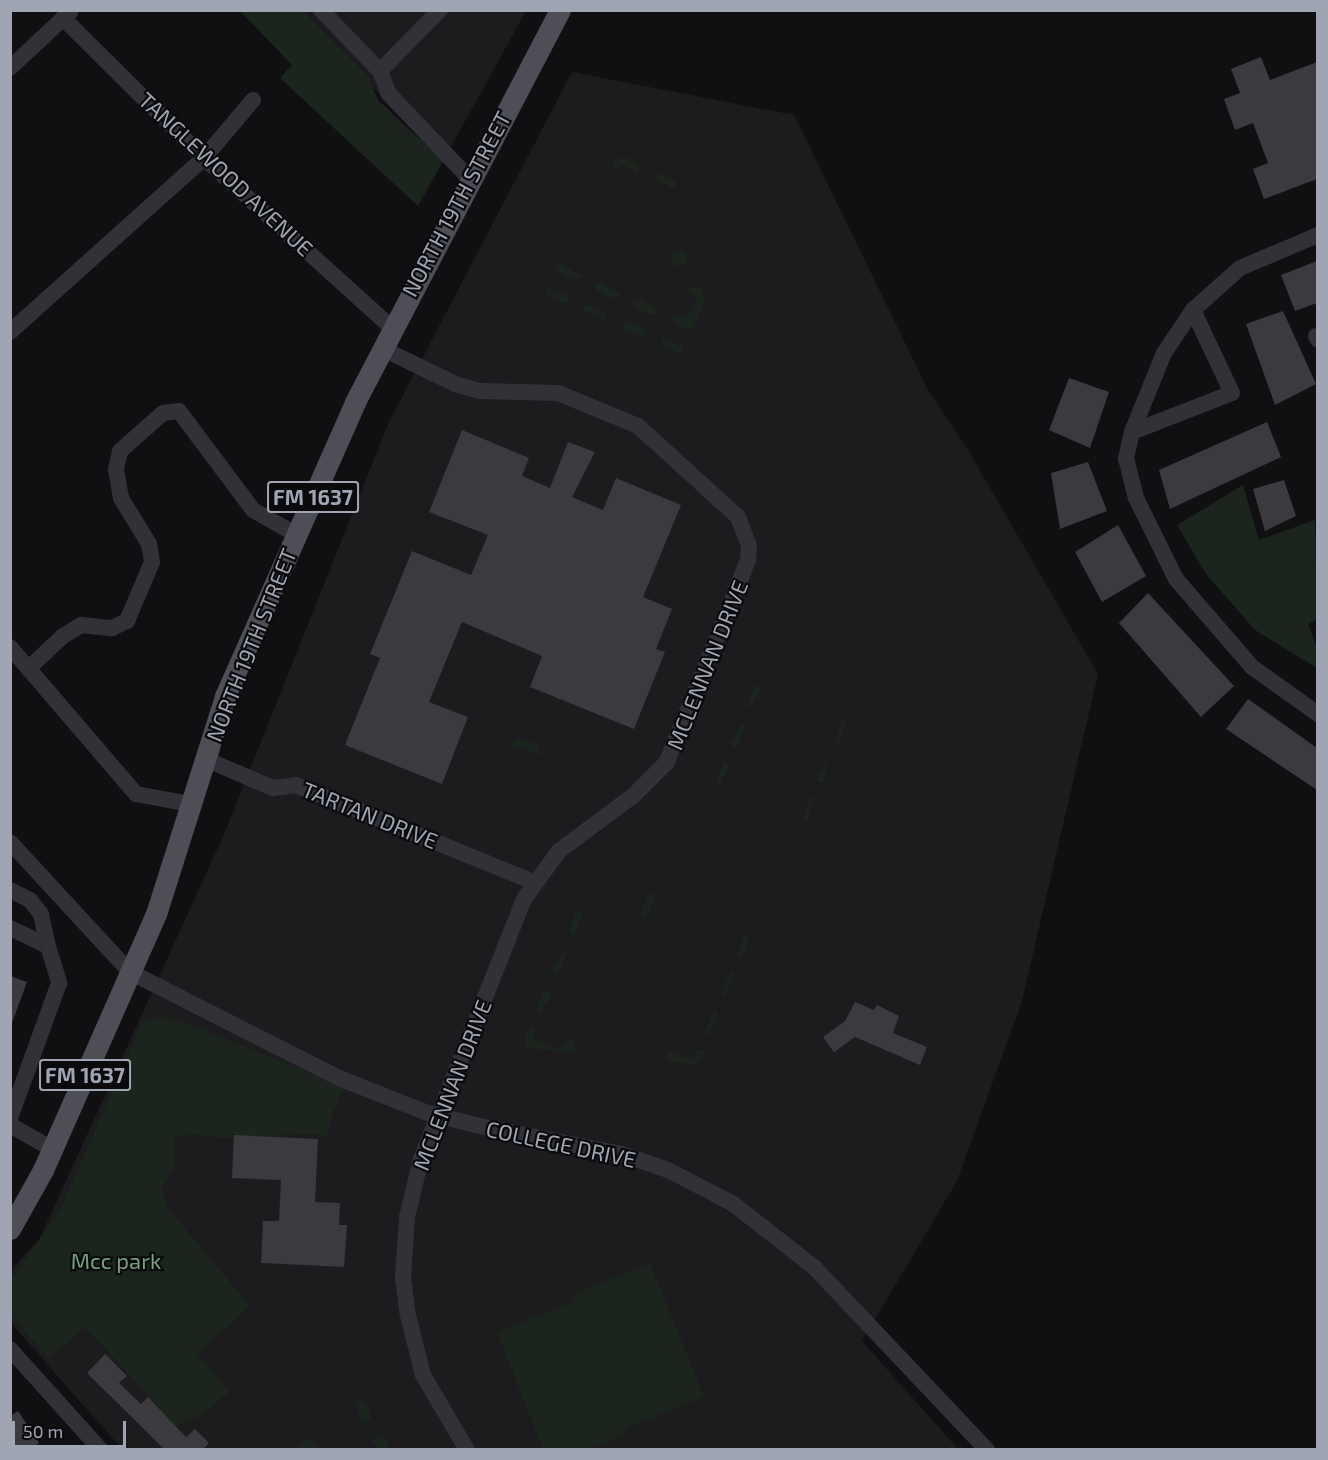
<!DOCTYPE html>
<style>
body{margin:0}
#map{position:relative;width:1328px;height:1460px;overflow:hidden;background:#101012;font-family:"Exo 2",sans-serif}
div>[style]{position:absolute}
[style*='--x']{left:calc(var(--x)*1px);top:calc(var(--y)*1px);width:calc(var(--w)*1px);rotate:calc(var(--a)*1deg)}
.built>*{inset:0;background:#1c1c1f}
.green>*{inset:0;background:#1c241e}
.round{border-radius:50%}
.building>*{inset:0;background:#3a3a3f}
.minor>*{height:16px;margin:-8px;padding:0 8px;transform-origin:8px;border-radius:8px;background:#313137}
.major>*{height:21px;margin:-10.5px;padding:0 10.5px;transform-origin:10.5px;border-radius:10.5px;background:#4d4e56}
span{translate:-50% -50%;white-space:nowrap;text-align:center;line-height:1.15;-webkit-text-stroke:4.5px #0b0b0d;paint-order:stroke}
.shield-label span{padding:2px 4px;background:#0b0b0d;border:2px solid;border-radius:4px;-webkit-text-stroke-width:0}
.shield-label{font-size:21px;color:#a0a5b3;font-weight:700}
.street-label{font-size:22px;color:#a0a5b3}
.park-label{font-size:22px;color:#76a07c}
.frame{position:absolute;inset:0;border:12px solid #a0a5b3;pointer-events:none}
.scale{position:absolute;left:12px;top:1421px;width:114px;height:27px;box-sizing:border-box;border:3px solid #a0a5b3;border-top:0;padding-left:8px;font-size:18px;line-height:21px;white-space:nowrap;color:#a0a5b3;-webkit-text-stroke:4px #0b0b0d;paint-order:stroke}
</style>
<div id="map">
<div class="built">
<i style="clip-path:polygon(300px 11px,526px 11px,443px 161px)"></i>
<i style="clip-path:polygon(572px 72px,794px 115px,928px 390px,965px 445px,1098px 674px,1022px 1001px,957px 1181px,862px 1341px,958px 1449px,122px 1449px,11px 1323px,10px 1271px,39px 1240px,225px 832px,389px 422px)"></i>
</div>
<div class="green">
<i style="clip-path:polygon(240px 11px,303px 11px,368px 76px,378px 100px,443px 161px,418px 206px,280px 78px,292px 65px)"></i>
<i style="clip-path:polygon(626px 158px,640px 165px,638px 173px,623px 165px,616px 171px,612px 168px,614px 160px)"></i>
<i style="clip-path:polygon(656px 173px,675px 180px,675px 189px,655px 179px)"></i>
<i class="round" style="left:671px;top:250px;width:16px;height:16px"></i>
<i style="clip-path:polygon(561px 264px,579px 274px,581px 278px,574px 280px,558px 273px,555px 266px)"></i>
<i style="clip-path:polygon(597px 282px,618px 292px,620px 297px,613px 298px,597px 291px,594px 286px)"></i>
<i style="clip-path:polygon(695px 286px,702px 289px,705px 301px,694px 327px,684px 330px,672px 320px,676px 315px,686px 319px,697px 298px,687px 290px)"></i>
<i style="clip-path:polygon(548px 288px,567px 294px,569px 300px,565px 303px,545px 294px)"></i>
<i style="clip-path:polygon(638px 299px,656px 308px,658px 313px,651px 315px,635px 308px,632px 301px)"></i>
<i style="clip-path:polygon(586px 305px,605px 312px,607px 317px,603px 320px,584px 311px,582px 307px)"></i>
<i style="clip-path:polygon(625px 321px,644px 328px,646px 334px,640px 336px,622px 328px)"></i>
<i style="clip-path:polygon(663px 338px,682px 346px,684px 351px,678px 353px,661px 345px)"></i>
<i style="clip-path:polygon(1243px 485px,1259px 540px,1315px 520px,1317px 619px,1308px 624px,1317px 648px,1317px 668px,1255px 630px,1206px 574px,1177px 525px)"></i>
<i style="clip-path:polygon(756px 684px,761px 688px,750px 708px,747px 705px)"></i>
<i style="clip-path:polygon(846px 720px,840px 743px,835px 744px,842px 721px)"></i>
<i style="clip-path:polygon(743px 723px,745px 727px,738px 746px,733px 747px,731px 743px)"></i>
<i style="clip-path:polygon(516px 738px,539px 745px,540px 755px,511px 745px)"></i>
<i style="clip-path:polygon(829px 758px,824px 781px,819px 783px,817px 779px)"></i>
<i style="clip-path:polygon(724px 762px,730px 765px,719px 786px,716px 782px)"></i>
<i style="clip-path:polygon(814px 797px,808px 820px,803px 821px,810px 798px)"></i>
<i style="clip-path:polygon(649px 893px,656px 897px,644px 920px,640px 914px)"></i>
<i style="clip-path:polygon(580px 912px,582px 917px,573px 938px,569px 930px,575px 914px)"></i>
<i style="clip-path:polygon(745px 933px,750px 939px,743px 956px,737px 957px)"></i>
<i style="clip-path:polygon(564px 951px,566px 956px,556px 978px,553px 969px)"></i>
<i style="clip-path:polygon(731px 970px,734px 977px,726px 994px,721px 995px)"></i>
<i style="clip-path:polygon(548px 990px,551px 995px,539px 1015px,537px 1008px,543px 992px)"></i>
<i style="clip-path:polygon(715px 1009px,717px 1016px,710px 1033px,704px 1034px)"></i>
<i style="clip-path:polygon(160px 1016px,187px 1023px,345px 1087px,332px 1114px,328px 1137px,313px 1134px,221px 1138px,191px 1134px,175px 1138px,174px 1167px,162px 1189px,168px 1208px,250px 1306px,197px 1354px,230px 1392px,199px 1416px,176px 1426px,85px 1327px,49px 1359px,11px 1315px,11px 1280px,61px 1208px,141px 1025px)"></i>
<i style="clip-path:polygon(533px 1025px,536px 1029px,532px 1038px,560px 1049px,565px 1040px,571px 1040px,575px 1044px,574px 1052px,527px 1048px,524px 1038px)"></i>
<i style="clip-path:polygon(697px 1049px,705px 1052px,697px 1065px,664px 1060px,669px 1050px,692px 1059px)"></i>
<i style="clip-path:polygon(650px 1263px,704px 1397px,625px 1429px,626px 1435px,590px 1449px,543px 1449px,497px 1332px,574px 1301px,572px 1295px)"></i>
<i style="clip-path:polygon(358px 1399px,366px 1403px,371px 1417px,366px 1423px,356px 1416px,360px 1411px,354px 1403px)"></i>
<i style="clip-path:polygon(379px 1434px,387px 1440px,390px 1449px,377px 1449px,372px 1441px)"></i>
<i style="clip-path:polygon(308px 1438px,320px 1449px,296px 1449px,297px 1448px)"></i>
</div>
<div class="building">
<i style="clip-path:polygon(1261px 57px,1270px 80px,1317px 62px,1317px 179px,1264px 199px,1253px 169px,1268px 163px,1253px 123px,1235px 130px,1224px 99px,1240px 93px,1231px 69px)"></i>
<i style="clip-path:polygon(1317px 261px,1317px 303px,1295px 311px,1281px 275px)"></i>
<i style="clip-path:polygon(1283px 311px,1316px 384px,1275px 405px,1246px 324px)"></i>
<i style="clip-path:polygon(1069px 378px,1109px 392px,1090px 448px,1049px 430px)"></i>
<i style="clip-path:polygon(1267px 422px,1281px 457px,1170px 509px,1159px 470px)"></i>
<i style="clip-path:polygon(462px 430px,529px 458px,522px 476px,550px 488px,568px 442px,595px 452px,572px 497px,603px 510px,616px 478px,681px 505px,643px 597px,672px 609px,656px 649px,665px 652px,634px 729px,530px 687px,542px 656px,462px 622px,429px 702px,468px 717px,442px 784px,345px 745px,380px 658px,370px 654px,412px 551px,471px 575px,488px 535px,429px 512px)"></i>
<i style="clip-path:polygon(1088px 462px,1107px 511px,1060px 529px,1051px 473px)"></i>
<i style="clip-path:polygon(1284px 480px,1296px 516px,1265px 531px,1253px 489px)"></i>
<i style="clip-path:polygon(1118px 525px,1146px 576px,1102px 602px,1075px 552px)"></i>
<i style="clip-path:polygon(1148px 593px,1234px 686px,1201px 717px,1119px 623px)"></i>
<i style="clip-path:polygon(1248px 699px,1317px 748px,1317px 790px,1226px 729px)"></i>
<i style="clip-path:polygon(10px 976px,27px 982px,12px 1023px,10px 1023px)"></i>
<i style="clip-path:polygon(855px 1002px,874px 1010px,877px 1005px,899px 1016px,893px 1033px,927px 1047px,920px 1065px,855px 1037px,834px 1052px,823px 1037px,845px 1021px)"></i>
<i style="clip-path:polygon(234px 1135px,318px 1139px,315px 1202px,340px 1203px,339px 1225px,347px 1225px,344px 1267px,261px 1263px,263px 1221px,279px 1221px,281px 1180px,232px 1178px)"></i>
<i style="clip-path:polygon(105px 1354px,127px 1376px,119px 1383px,141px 1404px,148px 1397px,186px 1437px,195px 1429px,209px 1443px,203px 1449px,164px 1449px,87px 1373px)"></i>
<i style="clip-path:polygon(18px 1411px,39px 1443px,29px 1449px,17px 1449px,10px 1440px,10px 1416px)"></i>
</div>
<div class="minor">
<i style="--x:321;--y:10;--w:85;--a:46"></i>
<i style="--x:380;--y:71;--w:25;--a:69"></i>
<i style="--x:389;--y:94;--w:117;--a:46.4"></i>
<i style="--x:63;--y:18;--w:199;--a:44.8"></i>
<i style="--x:204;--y:158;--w:252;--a:42.1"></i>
<i style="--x:10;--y:68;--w:83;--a:-43.1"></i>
<i style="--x:380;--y:71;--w:86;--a:-45.5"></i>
<i style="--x:1193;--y:310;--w:63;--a:-41.8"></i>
<i style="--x:1240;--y:268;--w:85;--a:-22.9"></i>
<i style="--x:10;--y:332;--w:261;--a:-41.9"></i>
<i style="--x:204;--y:158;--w:76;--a:-49.8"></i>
<i style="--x:1316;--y:336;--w:4;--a:63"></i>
<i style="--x:381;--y:348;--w:82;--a:25.9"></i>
<i style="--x:455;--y:384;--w:26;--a:16"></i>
<i style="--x:480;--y:391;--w:78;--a:1.5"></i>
<i style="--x:558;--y:393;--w:87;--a:22.4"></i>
<i style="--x:638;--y:426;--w:135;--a:42.3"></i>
<i style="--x:738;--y:517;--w:30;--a:69"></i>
<i style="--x:749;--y:545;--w:15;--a:94"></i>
<i style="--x:748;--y:560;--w:218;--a:111.9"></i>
<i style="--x:667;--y:762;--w:47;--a:135"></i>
<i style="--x:634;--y:795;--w:94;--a:143.3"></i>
<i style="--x:559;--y:851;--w:59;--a:126.1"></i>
<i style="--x:524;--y:899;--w:280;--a:111.6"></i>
<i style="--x:421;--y:1159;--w:60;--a:103.6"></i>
<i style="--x:407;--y:1217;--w:60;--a:93.8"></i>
<i style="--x:403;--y:1277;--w:38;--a:83"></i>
<i style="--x:408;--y:1315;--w:62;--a:76"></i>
<i style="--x:423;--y:1375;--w:87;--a:59.6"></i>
<i style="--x:1132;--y:432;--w:107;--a:-21.3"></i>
<i style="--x:1232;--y:393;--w:92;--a:-115.2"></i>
<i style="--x:1193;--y:310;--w:52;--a:124"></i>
<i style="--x:1164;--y:353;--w:85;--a:112.1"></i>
<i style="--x:1132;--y:432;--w:27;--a:103"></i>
<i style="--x:1126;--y:458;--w:41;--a:76"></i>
<i style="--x:1136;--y:498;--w:90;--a:63.7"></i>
<i style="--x:1176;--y:579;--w:116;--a:49.2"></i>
<i style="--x:1252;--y:667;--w:81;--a:35.5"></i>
<i style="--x:10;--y:647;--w:194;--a:49.4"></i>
<i style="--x:136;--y:794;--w:56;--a:10.3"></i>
<i style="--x:29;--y:668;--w:47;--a:-43.3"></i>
<i style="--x:63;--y:636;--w:21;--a:-31"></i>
<i style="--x:81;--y:625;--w:31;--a:6"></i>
<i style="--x:112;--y:628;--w:17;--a:-25"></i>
<i style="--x:127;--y:621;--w:64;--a:-67"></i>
<i style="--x:152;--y:562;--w:18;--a:-99"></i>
<i style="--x:149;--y:544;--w:54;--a:-121.3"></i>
<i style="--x:121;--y:498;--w:29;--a:-100"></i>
<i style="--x:116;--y:469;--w:18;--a:-77"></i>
<i style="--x:120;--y:451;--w:57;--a:-41.5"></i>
<i style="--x:163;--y:413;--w:16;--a:-7"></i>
<i style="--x:179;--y:411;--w:124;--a:53.2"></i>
<i style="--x:253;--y:510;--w:51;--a:29.6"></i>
<i style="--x:205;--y:759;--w:74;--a:23.1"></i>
<i style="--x:273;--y:788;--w:23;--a:-7"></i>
<i style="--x:296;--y:785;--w:257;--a:22.2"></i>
<i style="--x:10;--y:842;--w:177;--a:47.3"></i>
<i style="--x:130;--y:972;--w:234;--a:26.9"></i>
<i style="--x:339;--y:1078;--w:96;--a:21.5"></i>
<i style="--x:428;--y:1113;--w:49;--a:14.3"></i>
<i style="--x:475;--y:1125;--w:150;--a:11.2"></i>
<i style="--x:622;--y:1154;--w:49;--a:19.2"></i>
<i style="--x:668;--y:1170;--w:72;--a:27.3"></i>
<i style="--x:732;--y:1203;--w:104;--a:38"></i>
<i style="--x:814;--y:1267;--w:252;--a:46.6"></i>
<i style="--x:10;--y:890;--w:22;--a:27"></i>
<i style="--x:30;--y:900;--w:18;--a:52"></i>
<i style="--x:41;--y:914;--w:33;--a:78"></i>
<i style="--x:10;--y:928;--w:42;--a:25.3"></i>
<i style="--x:48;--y:946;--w:39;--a:73"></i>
<i style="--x:59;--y:983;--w:144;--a:109.9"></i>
<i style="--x:10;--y:1125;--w:48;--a:29.7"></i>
<i style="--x:10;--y:1349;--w:136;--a:48"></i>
</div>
<div class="major">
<i style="--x:10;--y:1229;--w:68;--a:-60.8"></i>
<i style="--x:43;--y:1170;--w:280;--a:-66.2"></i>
<i style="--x:156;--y:914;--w:229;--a:-72.4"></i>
<i style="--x:225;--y:696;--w:321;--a:-66.1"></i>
<i style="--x:355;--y:402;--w:442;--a:-62.4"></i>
</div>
<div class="shield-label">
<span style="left:313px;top:497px">FM 1637</span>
<span style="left:85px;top:1075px">FM 1637</span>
</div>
<div class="street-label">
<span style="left:226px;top:174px;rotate:43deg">TANGLEWOOD AVENUE</span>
<span style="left:456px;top:204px;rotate:-62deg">NORTH 19TH STREET</span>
<span style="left:251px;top:645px;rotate:-68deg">NORTH 19TH STREET</span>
<span style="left:707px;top:665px;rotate:-68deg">MCLENNAN DRIVE</span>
<span style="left:370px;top:815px;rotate:22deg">TARTAN DRIVE</span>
<span style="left:452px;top:1085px;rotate:-69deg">MCLENNAN DRIVE</span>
<span style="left:561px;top:1144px;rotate:12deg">COLLEGE DRIVE</span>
</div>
<div class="park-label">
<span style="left:116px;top:1261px">Mcc park</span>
</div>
<div class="frame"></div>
<div class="scale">50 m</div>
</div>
